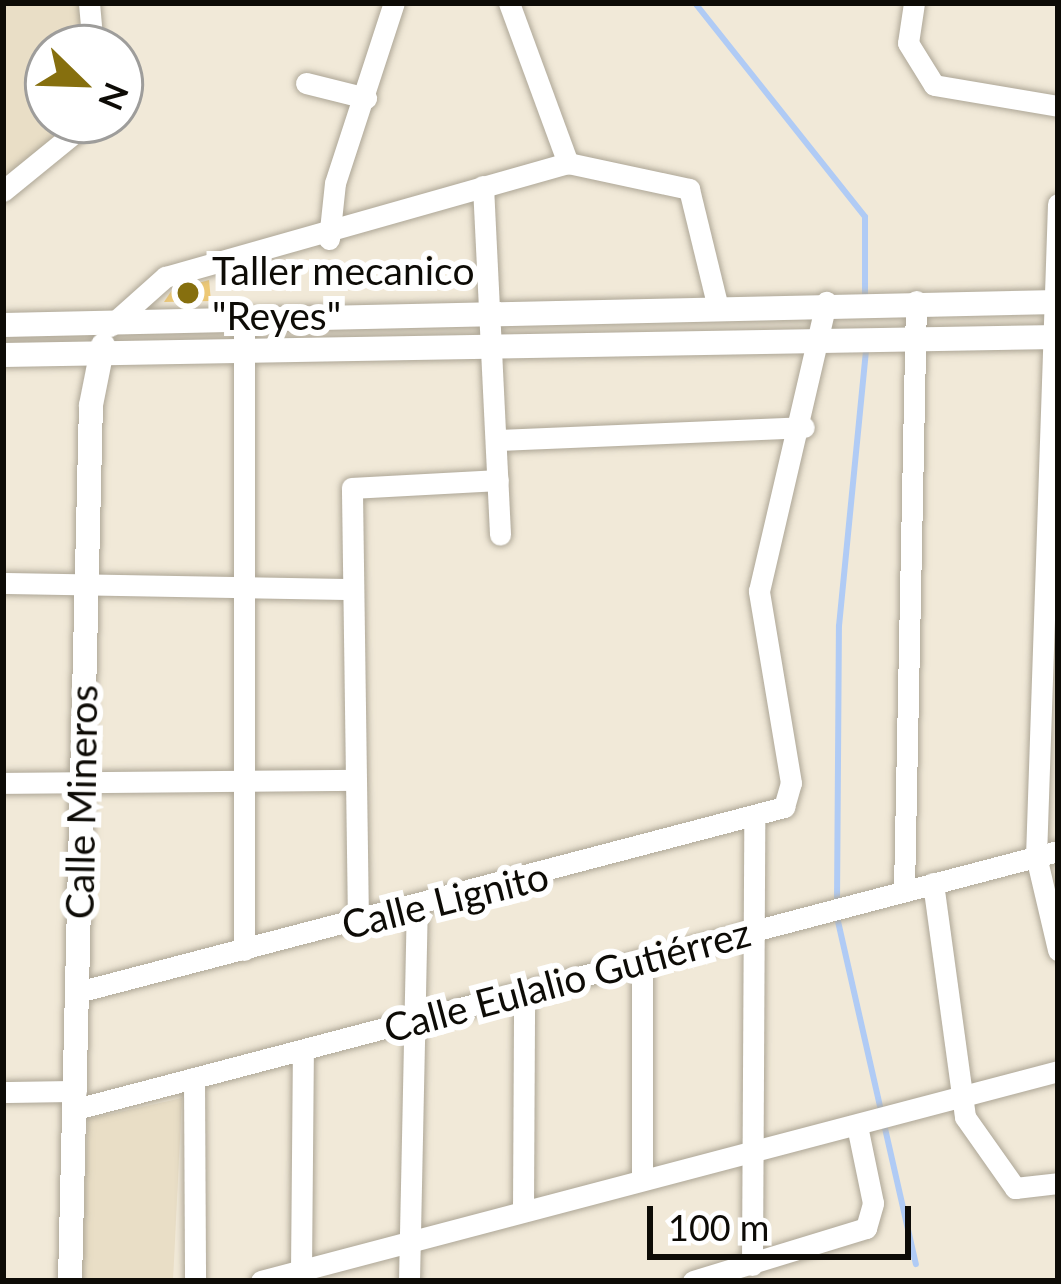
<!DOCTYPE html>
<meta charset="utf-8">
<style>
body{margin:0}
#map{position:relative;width:1061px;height:1284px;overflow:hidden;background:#f1e9d8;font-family:Lato,sans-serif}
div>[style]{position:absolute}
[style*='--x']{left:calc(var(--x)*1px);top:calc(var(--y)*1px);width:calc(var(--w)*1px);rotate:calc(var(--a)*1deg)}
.built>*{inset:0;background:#e9dec6}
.stream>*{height:6px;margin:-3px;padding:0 3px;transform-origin:3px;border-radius:3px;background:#b0cbf5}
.building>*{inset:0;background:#edc875}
.roads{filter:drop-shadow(0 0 3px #ada696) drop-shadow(0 0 3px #ada696)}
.minor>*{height:21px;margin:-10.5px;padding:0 10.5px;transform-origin:10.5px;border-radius:10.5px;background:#fff}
.tertiary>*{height:24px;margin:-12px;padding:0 12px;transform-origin:12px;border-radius:12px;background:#fff}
.dots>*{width:33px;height:33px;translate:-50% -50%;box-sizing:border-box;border:6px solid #fff;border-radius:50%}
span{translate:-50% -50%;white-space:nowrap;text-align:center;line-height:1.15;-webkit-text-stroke:12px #fff;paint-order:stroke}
.poi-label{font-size:39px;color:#0d0b06}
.left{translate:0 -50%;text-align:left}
.street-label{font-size:39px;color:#0d0b06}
.frame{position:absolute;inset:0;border:6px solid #0d0b06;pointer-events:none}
.north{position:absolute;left:24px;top:24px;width:120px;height:120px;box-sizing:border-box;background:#fff;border:3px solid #9e9d9b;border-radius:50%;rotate:113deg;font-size:33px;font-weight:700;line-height:48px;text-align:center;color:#0d0b06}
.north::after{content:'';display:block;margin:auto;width:42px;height:54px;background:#866f0e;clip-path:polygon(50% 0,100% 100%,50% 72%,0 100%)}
.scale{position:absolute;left:647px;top:1206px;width:264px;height:54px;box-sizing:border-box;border:6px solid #0d0b06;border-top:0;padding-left:15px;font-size:36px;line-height:42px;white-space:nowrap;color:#0d0b06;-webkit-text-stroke:9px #fff;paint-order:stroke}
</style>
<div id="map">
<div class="built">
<i style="clip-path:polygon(3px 3px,79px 3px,83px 48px,48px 48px,48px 120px,76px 120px,3px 179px)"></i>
<i style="clip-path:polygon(182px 1098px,173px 1281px,81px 1281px,88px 1119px)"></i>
</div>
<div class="stream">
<i style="--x:695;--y:3;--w:273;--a:51.5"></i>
<i style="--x:865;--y:217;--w:83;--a:90"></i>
<i style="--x:837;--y:904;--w:278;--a:-89.6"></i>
<i style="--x:839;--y:626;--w:278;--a:-84.4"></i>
<i style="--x:837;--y:917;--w:356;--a:77.2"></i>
</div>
<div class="building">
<i style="clip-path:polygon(209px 280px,211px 301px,164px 302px,172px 290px)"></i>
</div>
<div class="roads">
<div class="minor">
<i style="--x:89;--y:3;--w:45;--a:84.9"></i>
<i style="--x:509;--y:3;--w:171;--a:69.8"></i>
<i style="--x:914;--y:3;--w:40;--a:98.5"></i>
<i style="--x:908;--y:43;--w:49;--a:58.2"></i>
<i style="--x:934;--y:85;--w:126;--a:9.6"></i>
<i style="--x:306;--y:83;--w:62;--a:14"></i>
<i style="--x:483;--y:186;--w:349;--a:87.2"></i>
<i style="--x:3;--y:191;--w:112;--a:-39.2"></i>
<i style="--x:1058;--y:204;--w:652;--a:91.93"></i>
<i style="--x:1036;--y:856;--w:97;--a:76.8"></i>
<i style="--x:329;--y:239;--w:56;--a:-83.9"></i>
<i style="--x:335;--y:183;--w:189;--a:-71.9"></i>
<i style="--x:244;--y:322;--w:628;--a:90"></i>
<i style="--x:110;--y:326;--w:74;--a:-41.7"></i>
<i style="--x:165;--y:277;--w:419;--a:-15.8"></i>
<i style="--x:568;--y:163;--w:124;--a:12.1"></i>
<i style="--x:689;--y:189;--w:118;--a:76.3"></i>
<i style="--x:497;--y:440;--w:307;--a:-2.4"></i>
<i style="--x:3;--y:583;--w:346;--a:1"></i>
<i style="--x:3;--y:783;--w:350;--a:-0.5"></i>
<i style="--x:933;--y:883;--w:236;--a:82.2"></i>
<i style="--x:965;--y:1117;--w:87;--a:54.8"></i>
<i style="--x:1015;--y:1188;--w:43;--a:-6.6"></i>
<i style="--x:904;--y:889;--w:588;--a:-88.83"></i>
<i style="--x:358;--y:922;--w:434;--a:-90.8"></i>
<i style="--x:352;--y:488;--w:146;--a:-3.1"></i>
<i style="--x:642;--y:959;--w:219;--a:90"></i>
<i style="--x:78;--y:992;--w:730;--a:-14.68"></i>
<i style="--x:784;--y:807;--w:25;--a:-74"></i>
<i style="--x:791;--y:783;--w:195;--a:-99.5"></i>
<i style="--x:759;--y:591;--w:297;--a:-76.9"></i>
<i style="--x:194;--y:1078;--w:203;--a:89.7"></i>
<i style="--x:3;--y:1092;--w:73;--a:-0.8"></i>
<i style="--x:76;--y:1109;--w:1015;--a:-14.72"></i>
<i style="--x:523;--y:1210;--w:218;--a:-89.7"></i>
<i style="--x:752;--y:1265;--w:443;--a:-89.7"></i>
<i style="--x:301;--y:1271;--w:220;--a:-89.5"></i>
<i style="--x:261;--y:1281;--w:824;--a:-14.76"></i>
<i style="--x:409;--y:1281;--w:374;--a:-88.8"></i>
<i style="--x:693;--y:1281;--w:181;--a:-17"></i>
<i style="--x:866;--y:1228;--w:26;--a:-74"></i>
<i style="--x:873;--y:1203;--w:79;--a:-101.7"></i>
</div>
<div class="tertiary">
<i style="--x:3;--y:325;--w:1055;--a:-1.25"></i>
<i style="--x:3;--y:355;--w:1055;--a:-0.98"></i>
<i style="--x:70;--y:1281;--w:876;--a:-88.63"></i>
<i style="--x:91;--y:405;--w:61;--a:-78.7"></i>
</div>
</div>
<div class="dots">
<i style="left:188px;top:293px;background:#866f0e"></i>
</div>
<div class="poi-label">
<span class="left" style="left:212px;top:293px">Taller mecanico<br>"Reyes"</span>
</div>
<div class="street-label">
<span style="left:81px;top:802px;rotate:-89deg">Calle Mineros</span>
<span style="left:445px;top:900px;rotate:-14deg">Calle Lignito</span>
<span style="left:567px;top:980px;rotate:-15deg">Calle Eulalio Gutiérrez</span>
</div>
<div class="frame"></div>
<div class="north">N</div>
<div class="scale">100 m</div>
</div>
